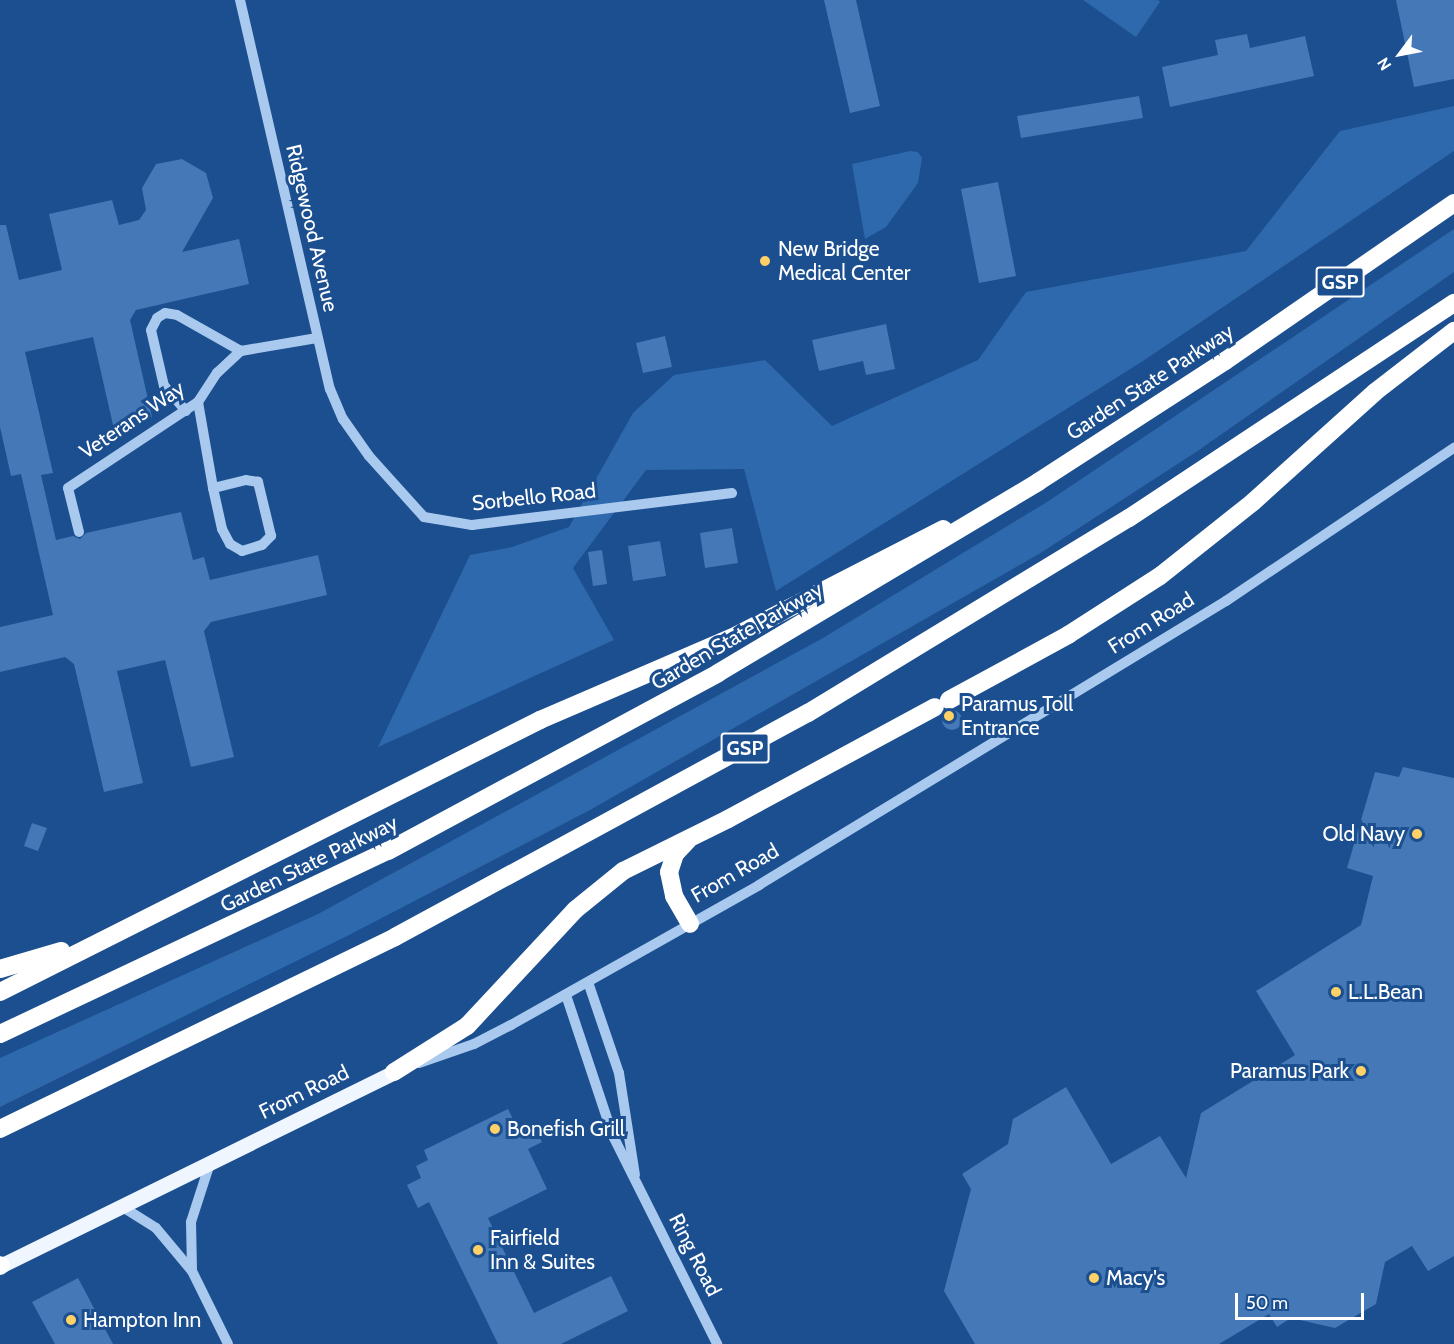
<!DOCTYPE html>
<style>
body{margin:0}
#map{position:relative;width:1454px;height:1344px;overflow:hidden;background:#1b4f8f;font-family:Cabin,sans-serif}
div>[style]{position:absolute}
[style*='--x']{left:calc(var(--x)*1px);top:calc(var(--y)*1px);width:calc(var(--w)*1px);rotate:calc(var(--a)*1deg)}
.green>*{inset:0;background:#2e69ad}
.building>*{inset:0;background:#4478b7}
.round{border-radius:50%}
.minor>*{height:10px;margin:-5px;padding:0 5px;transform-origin:5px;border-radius:5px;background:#a9c9ee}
.major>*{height:15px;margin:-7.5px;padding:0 7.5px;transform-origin:7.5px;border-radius:7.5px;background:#f0f6ff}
.highway>*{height:18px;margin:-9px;padding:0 9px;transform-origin:9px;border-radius:9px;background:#fff}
.dots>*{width:16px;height:16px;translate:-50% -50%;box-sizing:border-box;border:3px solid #1b4f8f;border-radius:50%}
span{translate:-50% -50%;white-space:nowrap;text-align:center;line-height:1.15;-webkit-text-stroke:6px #1b4f8f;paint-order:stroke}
.shield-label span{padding:2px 4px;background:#1b4f8f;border:2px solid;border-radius:4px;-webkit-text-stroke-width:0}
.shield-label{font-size:20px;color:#fff;font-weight:700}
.street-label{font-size:21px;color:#fff}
.poi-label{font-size:21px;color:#fff}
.left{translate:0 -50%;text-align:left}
.right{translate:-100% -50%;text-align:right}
.north{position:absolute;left:1370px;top:24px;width:60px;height:60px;-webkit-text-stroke:4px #1b4f8f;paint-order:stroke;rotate:238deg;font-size:16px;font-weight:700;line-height:24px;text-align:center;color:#fff}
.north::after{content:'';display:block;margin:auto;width:21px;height:27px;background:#fff;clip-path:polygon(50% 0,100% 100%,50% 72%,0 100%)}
.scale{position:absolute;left:1235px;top:1293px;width:129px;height:27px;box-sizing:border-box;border:3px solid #fff;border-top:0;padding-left:8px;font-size:18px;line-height:21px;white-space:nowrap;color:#fff;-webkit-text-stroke:4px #1b4f8f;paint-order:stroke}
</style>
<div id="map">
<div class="green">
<i style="clip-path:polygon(1083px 0,1158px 0,1160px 2px,1136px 37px)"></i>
<i style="clip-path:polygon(1454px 106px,1454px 151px,1143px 361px,776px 591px,744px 469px,646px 470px,573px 568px,614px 640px,378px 747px,470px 555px,512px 547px,569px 527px,633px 413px,674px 375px,765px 360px,832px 426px,978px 360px,1026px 292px,1246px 251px,1340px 131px)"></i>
<i style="clip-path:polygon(910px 151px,918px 152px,922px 158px,918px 183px,886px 227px,865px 239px,852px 164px)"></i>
<i style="clip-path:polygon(1454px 229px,1454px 272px,1196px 452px,1039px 554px,590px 810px,347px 936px,0 1107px,0 1058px,318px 914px,823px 638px,1047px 502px)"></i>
</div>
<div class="building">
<i style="clip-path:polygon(824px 0,856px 0,880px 106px,850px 113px)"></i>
<i style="clip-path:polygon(1396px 0,1454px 0,1454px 79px,1414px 87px)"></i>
<i style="clip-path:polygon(1247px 34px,1250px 48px,1305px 36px,1314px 76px,1170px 107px,1162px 67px,1218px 55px,1215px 40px)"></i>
<i style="clip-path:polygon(1139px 96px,1143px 118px,1021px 138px,1017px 116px)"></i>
<i style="clip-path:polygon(182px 159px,206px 173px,213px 198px,182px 252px,239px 239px,249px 284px,136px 310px,130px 320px,152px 417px,113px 425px,93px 337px,25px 352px,53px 473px,41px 475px,56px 540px,73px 536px,80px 539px,86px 533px,181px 512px,193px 560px,204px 557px,210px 580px,318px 555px,327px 595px,211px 622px,204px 631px,234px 757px,191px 767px,165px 660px,117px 671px,143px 783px,104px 792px,74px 664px,65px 657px,0 672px,0 627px,53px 615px,21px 474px,11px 476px,0 427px,0 225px,6px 225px,19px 280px,62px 270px,49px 214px,112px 200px,119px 225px,139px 220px,146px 210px,142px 188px,156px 164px)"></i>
<i style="clip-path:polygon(998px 182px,1016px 276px,979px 283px,961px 189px)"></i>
<i style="clip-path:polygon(886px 324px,895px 369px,866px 375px,863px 361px,819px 371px,812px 340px)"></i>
<i style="clip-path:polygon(665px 336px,672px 367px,643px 373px,636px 343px)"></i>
<i style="clip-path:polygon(732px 528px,738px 563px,705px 568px,700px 533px)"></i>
<i style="clip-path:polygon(660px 541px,666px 576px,633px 581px,628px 546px)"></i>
<i style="clip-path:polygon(602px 550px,607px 584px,593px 586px,588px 552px)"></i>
<i class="round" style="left:942px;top:710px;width:20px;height:20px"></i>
<i style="clip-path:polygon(1403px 767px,1454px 778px,1454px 1256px,1428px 1271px,1412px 1246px,1385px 1262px,1376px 1304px,1335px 1328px,1291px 1318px,1277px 1327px,1269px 1314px,1219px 1344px,975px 1344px,944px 1291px,971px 1189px,962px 1174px,1008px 1144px,1013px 1119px,1066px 1087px,1111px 1164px,1160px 1136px,1186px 1178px,1201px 1113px,1295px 1055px,1256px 991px,1361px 925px,1373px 876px,1347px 868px,1375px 772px,1399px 777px)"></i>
<i style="clip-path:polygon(32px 823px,47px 828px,38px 851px,24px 846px)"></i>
<i style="clip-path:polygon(508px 1109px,519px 1131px,533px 1125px,542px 1142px,528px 1149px,547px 1189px,488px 1218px,534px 1313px,611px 1276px,628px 1311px,561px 1344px,498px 1344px,429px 1202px,418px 1208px,407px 1185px,421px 1178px,416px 1166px,428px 1160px,424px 1150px)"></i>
<i style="clip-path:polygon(78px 1278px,113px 1344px,55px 1344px,32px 1302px)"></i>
</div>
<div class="minor">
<i style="--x:240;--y:0;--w:399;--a:77"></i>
<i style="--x:330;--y:389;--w:33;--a:67"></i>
<i style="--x:343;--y:419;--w:45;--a:54.9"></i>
<i style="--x:369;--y:456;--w:82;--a:48"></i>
<i style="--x:424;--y:517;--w:49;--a:9.5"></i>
<i style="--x:472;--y:525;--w:262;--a:-7"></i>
<i style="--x:198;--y:402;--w:87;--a:80.1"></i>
<i style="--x:213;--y:488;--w:42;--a:77.6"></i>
<i style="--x:222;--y:529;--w:17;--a:62"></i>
<i style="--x:230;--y:544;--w:14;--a:30"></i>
<i style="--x:242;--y:551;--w:21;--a:-17"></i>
<i style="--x:262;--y:545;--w:13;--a:-45"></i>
<i style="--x:271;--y:536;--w:56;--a:-103.5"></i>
<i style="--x:258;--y:482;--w:12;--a:-171"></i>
<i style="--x:246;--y:480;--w:34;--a:166"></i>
<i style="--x:186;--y:411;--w:33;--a:-131"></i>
<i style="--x:164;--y:386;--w:57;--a:-103.1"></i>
<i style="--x:151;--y:330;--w:13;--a:-63"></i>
<i style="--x:157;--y:318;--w:9;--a:-32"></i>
<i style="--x:165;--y:313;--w:12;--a:9"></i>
<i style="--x:177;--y:315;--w:73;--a:29.4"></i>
<i style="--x:79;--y:532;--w:45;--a:-104"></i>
<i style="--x:68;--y:488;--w:156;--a:-33.5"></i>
<i style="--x:198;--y:402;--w:35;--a:-57"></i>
<i style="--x:217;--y:373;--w:33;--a:-43"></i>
<i style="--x:241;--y:351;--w:77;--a:-9.7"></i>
<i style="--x:588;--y:982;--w:96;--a:71.2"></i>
<i style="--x:619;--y:1073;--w:103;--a:81.1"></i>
<i style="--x:566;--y:995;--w:149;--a:71.6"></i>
<i style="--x:613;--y:1136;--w:233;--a:63.4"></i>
<i style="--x:419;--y:1063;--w:58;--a:-19.1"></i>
<i style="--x:474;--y:1044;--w:42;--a:-27.2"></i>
<i style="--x:511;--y:1025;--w:285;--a:-29.4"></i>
<i style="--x:759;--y:885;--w:547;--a:-31.31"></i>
<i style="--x:1226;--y:601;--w:275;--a:-33.9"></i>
<i style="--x:121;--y:1206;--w:41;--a:32.2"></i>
<i style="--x:156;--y:1228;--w:56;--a:50.1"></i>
<i style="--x:192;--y:1271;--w:81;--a:63.7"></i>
<i style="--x:192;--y:1270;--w:48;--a:-91.2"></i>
<i style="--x:191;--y:1222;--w:62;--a:-72.1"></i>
</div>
<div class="major">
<i style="--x:0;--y:1266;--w:439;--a:-26.2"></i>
</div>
<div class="highway">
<i style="--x:949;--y:700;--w:136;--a:-28.6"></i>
<i style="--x:1068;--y:635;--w:109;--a:-32.7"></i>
<i style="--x:1160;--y:576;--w:119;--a:-38.5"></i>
<i style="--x:1253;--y:502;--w:164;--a:-42"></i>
<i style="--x:1375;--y:392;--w:100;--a:-37.7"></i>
<i style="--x:688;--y:840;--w:19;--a:133"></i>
<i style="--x:675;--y:854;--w:19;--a:108"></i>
<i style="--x:669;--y:872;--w:25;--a:78"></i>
<i style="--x:674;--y:896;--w:32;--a:60"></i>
<i style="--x:0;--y:969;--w:64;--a:-16.4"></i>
<i style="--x:0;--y:992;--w:605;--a:-26.73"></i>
<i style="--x:540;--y:720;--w:215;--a:-23.3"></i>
<i style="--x:737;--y:635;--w:232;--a:-27.2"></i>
<i style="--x:0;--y:1034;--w:429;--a:-25.3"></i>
<i style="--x:388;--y:851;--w:375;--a:-28.3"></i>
<i style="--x:718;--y:673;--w:373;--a:-30.8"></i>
<i style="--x:1038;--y:482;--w:223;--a:-32.9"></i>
<i style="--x:1225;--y:361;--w:278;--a:-34.6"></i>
<i style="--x:394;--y:1072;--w:86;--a:-32.2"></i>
<i style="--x:467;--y:1026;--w:158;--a:-47"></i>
<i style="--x:575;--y:910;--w:62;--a:-39.1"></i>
<i style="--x:623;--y:871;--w:117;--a:-26.3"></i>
<i style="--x:728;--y:819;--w:235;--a:-28.4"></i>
<i style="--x:0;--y:1129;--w:439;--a:-25.9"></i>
<i style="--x:395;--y:937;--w:470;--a:-28.5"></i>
<i style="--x:808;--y:713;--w:376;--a:-31.3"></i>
<i style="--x:1129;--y:518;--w:390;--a:-33.5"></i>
<i style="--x:0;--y:1266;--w:1;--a:-45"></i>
</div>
<div class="dots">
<i style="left:765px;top:261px;background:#ffd166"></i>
<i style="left:949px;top:716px;background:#ffd166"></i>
<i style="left:1417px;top:834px;background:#ffd166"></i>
<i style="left:1336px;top:992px;background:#ffd166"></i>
<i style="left:1361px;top:1071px;background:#ffd166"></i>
<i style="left:495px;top:1129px;background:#ffd166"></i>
<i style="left:478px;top:1250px;background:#ffd166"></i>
<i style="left:1094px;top:1278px;background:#ffd166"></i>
<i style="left:71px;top:1320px;background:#ffd166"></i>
</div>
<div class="shield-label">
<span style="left:1340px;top:282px">GSP</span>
<span style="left:745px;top:748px">GSP</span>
</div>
<div class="street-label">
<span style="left:312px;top:228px;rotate:77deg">Ridgewood Avenue</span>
<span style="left:1150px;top:382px;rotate:-33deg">Garden State Parkway</span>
<span style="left:132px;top:420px;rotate:-34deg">Veterans Way</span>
<span style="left:534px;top:497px;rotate:-6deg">Sorbello Road</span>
<span style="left:1151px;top:623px;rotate:-32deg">From Road</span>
<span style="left:737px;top:636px;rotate:-30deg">Garden State Parkway</span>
<span style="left:309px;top:864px;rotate:-26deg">Garden State Parkway</span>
<span style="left:735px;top:873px;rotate:-30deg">From Road</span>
<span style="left:304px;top:1092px;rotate:-26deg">From Road</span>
<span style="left:695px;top:1255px;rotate:63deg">Ring Road</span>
</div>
<div class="poi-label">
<span class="left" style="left:778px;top:261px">New Bridge<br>Medical Center</span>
<span class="left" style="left:961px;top:716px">Paramus Toll<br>Entrance</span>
<span class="right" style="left:1405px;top:834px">Old Navy</span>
<span class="left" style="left:1348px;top:992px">L.L.Bean</span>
<span class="right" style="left:1349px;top:1071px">Paramus Park</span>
<span class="left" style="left:507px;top:1129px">Bonefish Grill</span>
<span class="left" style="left:490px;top:1250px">Fairfield<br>Inn &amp; Suites</span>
<span class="left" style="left:1106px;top:1278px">Macy's</span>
<span class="left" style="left:83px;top:1320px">Hampton Inn</span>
</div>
<div class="north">N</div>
<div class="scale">50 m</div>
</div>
